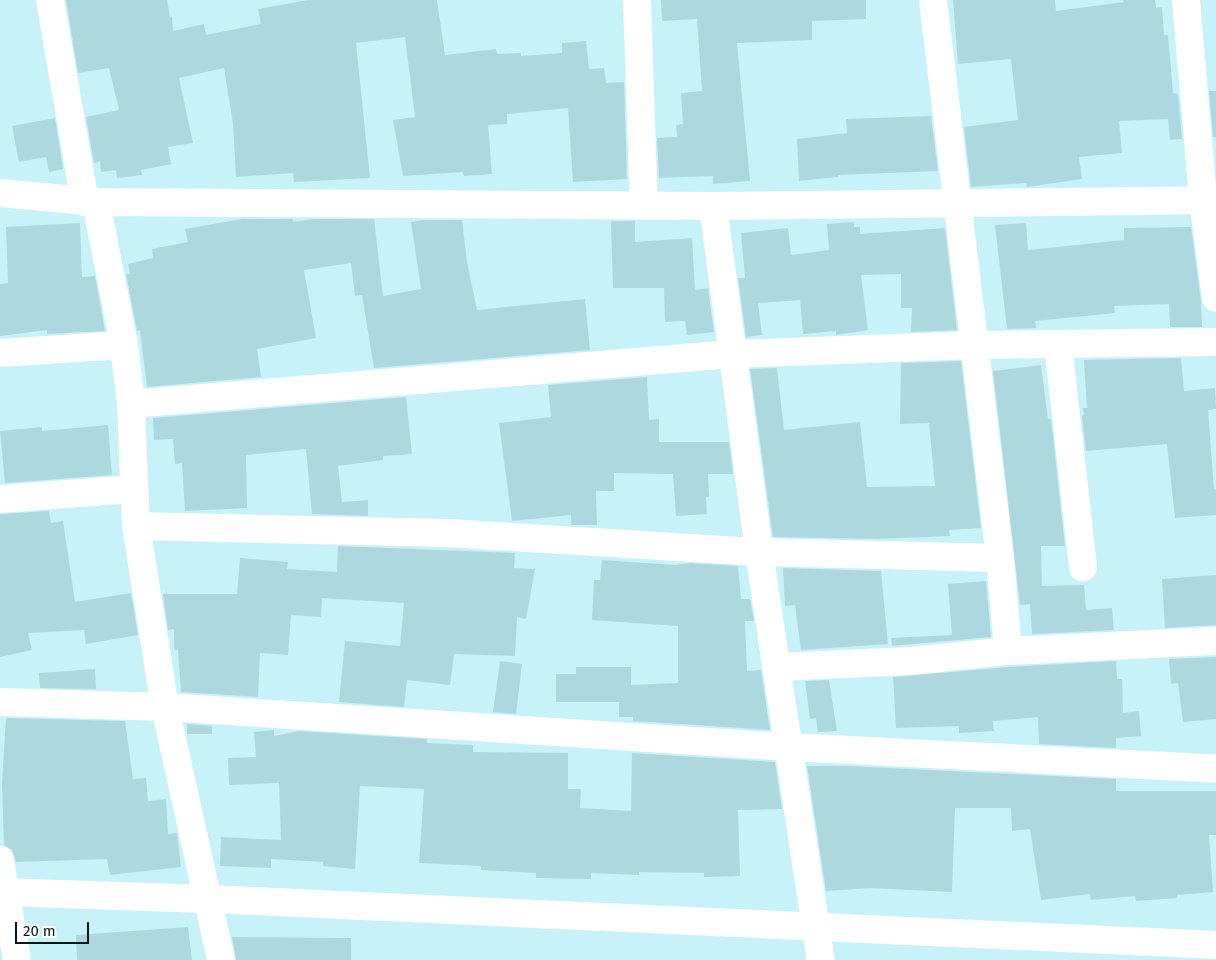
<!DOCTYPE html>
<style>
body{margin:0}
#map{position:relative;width:1216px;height:960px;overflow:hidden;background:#c8f2fa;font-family:"Fira Sans",sans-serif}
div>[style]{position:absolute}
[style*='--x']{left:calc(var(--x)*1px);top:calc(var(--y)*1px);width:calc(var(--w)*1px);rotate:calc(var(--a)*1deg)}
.building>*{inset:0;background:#aed8df}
.street>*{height:28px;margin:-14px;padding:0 14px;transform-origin:14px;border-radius:14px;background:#fff}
.secondary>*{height:28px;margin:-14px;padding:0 14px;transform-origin:14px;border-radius:14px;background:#fff}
span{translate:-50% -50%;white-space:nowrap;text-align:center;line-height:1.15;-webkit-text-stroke:5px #fff;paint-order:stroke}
.scale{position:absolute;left:15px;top:922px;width:74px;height:22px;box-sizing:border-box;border:2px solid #071619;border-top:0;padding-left:6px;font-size:15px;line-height:18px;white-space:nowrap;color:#071619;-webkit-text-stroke:4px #fff;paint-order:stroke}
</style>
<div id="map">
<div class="building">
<i style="clip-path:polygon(66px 0,167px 0,170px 17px,172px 16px,173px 31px,204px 24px,206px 35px,261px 24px,258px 9px,308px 0,437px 0,445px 55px,496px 49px,497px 53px,500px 54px,521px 53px,521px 56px,562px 53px,562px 43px,586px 41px,589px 69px,604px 68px,606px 83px,624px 82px,627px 179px,573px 182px,568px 108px,507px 114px,507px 124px,488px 125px,492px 174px,464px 176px,463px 172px,403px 176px,393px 120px,415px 117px,405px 37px,356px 43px,370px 178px,294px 182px,293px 173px,236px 177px,233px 124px,224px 68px,179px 78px,193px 143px,168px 147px,171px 164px,141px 170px,142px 175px,117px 178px,116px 170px,101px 172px,100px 161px,94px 163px,86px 117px,119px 110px,109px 68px,78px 73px)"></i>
<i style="clip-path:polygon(661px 0,866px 0,866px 19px,812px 21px,812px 40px,737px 43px,750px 181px,713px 184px,713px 176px,659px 178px,657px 138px,677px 137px,676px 125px,683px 124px,681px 93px,702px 91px,697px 19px,662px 21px)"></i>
<i style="clip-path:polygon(953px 0,1055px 0,1056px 11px,1124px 2px,1123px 0,1155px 0,1156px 8px,1162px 7px,1164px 35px,1168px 35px,1173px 93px,1178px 94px,1182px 139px,1170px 140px,1168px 119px,1119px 121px,1122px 153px,1079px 157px,1082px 179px,1027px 187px,1026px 183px,971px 187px,964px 127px,1018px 120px,1011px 59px,958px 64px)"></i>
<i style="clip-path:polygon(1209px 91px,1216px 91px,1216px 137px,1213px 137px)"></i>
<i style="clip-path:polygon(931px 116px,938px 171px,838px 175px,838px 177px,799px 181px,797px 139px,847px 133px,846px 119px)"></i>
<i style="clip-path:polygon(55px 118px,63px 169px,49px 172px,46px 157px,19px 162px,12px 126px)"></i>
<i style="clip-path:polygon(242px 219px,293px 219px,293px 222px,314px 219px,374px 219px,383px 296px,421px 289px,411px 222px,423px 220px,462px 220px,467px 262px,477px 310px,585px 299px,590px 350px,374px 368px,362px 295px,355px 296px,351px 263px,304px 270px,316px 338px,257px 349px,261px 377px,147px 387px,140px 330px,137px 331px,126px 274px,130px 274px,128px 264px,153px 258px,152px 249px,188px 242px,185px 229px)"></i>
<i style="clip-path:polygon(611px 221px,635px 221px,635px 242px,692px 238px,695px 290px,708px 288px,714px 332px,687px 335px,685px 321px,665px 322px,664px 288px,613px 288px)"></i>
<i style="clip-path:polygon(854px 222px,854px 227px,860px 227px,860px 234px,945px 228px,957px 330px,911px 332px,912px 308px,901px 308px,901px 274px,861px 275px,868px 330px,836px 335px,836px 331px,803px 334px,800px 300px,758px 303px,762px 335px,746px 337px,738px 278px,745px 278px,741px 233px,788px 228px,791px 255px,829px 250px,827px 224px)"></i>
<i style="clip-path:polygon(80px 223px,82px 277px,95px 276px,105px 331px,47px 334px,47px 330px,0 336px,0 284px,8px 283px,6px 227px)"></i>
<i style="clip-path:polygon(1026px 223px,1028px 250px,1124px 240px,1124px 228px,1191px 227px,1201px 302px,1202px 327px,1170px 327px,1169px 304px,1114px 306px,1115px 313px,1035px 321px,1036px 328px,1007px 329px,995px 225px)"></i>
<i style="clip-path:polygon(1181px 358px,1184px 391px,1215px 388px,1216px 409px,1208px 410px,1214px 490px,1216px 489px,1216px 515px,1175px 518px,1167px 444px,1086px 451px,1082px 416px,1084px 415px,1083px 408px,1087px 408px,1084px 360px)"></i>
<i style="clip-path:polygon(961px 361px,981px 528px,949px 530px,950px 536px,878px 539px,773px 537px,750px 369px,777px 368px,784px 430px,860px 422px,867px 487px,935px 486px,929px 423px,900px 424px,901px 363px)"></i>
<i style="clip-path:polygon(1041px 365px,1048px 419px,1051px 419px,1065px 546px,1041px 546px,1042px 586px,1084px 585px,1086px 610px,1112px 608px,1114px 630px,1032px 634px,1030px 604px,1020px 605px,993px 371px)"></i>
<i style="clip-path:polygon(647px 377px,649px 420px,659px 419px,659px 442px,729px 442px,733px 474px,708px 474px,709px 497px,706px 497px,707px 514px,676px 516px,673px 474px,614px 473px,614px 491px,596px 491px,597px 525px,571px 525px,571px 515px,512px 521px,499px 423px,551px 417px,548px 385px)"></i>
<i style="clip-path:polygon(406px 397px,412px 454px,383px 456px,383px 460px,338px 466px,342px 502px,368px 500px,368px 516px,312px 514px,306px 449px,246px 455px,247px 508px,185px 511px,182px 463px,175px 464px,173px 439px,154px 440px,153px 418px)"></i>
<i style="clip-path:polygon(108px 425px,112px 475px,5px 483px,0 431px,42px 427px,42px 431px)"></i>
<i style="clip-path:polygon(49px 511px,51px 523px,63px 521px,75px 602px,131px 593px,138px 635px,86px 644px,84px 630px,28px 633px,32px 650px,0 657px,0 514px)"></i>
<i style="clip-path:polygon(338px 546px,515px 553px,514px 568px,535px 569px,526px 619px,517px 617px,515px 656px,454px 654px,450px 685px,407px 680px,404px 707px,339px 702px,345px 641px,400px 646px,404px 603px,322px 598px,321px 617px,291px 615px,288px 655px,260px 653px,258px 697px,181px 692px,178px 650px,174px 650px,174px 629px,168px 630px,163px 594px,237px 594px,240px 558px,288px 562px,287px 569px,337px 572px)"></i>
<i style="clip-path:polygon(602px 560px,675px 565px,690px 563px,738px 566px,741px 599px,750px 599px,754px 621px,745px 621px,747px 671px,761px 670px,770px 730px,633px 721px,633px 717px,619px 717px,619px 702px,556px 702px,556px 674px,576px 674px,576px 667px,631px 667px,631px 685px,678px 683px,678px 626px,592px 620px,594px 580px,600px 580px)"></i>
<i style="clip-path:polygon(783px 568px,881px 571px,888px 644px,801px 650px,795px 605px,785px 606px)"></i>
<i style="clip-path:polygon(1216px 575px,1216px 625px,1165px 628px,1162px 579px)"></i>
<i style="clip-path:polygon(986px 581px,991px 637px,892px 646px,891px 638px,952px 635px,948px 584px)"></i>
<i style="clip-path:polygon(1216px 657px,1216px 719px,1183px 722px,1178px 683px,1171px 684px,1169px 659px)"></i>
<i style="clip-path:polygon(500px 661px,522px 664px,516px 714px,493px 712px)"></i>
<i style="clip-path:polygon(1116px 661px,1117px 679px,1122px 679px,1123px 713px,1139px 711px,1141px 736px,1116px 738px,1116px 748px,1039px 744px,1038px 717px,993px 721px,994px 731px,959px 733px,959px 726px,896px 728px,893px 677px,1009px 667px)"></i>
<i style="clip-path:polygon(95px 669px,96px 689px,40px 688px,39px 673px)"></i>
<i style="clip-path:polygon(829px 680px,837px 731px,818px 732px,816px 718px,810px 719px,805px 681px)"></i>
<i style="clip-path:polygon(6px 718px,125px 721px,133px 779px,146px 778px,148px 801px,166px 799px,168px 834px,177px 833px,181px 867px,110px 875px,107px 859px,16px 862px,12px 850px,4px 845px,2px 784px)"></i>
<i style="clip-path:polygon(187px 724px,212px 726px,212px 734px,187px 734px)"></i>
<i style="clip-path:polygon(274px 730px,274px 736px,299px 731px,427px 739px,427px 743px,473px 745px,473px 752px,568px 753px,568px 789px,581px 789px,580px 808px,631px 811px,632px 753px,775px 762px,782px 809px,738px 810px,740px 876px,704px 877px,704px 873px,639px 872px,639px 875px,591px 873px,591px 879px,536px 878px,536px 873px,481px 870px,481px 866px,419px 863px,424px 789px,360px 786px,355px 869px,323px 866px,323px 862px,271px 859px,271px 868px,220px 866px,221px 837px,281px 840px,279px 783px,229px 785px,228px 758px,256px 757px,254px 732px)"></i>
<i style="clip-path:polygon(807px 766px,847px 766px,1116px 779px,1116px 791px,1216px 791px,1216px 835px,1209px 835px,1213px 892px,1177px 895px,1177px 898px,1136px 901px,1135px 896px,1091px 900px,1090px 894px,1041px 900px,1030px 829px,1012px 831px,1011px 808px,955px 808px,952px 892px,870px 888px,826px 891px)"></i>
<i style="clip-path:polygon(188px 927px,192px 960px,77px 960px,76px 935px)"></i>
<i style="clip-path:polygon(232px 937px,351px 938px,351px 960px,236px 960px)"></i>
</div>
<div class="street">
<i style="--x:50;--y:0;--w:205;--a:80.2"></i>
<i style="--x:637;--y:0;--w:206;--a:88.1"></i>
<i style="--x:933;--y:0;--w:562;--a:83.15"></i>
<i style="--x:1000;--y:558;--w:93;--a:85.1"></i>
<i style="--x:1186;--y:0;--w:201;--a:85.1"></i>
<i style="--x:1203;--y:200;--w:99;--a:82.4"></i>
<i style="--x:0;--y:193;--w:96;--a:5.4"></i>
<i style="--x:96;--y:202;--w:617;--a:0.37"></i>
<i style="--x:713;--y:206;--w:503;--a:-0.68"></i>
<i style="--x:96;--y:202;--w:146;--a:78.9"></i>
<i style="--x:124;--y:345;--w:59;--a:83.2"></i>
<i style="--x:131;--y:404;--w:122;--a:87.7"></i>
<i style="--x:136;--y:526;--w:183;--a:80.9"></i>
<i style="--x:165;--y:707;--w:259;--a:77.5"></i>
<i style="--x:713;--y:206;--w:349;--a:82.4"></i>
<i style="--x:759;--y:552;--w:413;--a:81.4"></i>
<i style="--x:1058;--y:344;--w:225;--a:83.6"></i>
<i style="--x:0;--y:353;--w:124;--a:-3.7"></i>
<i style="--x:131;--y:404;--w:603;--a:-4.76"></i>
<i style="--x:732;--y:354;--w:243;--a:-2.1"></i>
<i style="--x:975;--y:345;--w:241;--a:-0.7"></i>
<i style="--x:0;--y:499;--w:134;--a:-4.3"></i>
<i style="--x:136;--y:526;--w:311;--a:1.3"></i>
<i style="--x:447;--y:533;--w:313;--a:3.5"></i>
<i style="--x:759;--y:552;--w:241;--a:1.4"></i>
<i style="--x:776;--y:667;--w:135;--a:-2.5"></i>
<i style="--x:911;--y:661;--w:98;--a:-5.9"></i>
<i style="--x:1008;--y:651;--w:208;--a:-2.8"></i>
<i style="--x:0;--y:702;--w:165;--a:1.7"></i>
<i style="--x:165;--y:707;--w:625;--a:3.67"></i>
<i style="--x:789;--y:747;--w:428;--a:2.9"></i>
<i style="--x:0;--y:860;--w:101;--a:80.4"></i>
</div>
<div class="secondary">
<i style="--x:0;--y:892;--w:208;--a:1.9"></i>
<i style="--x:208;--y:899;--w:1009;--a:2.61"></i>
</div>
<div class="scale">20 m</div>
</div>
